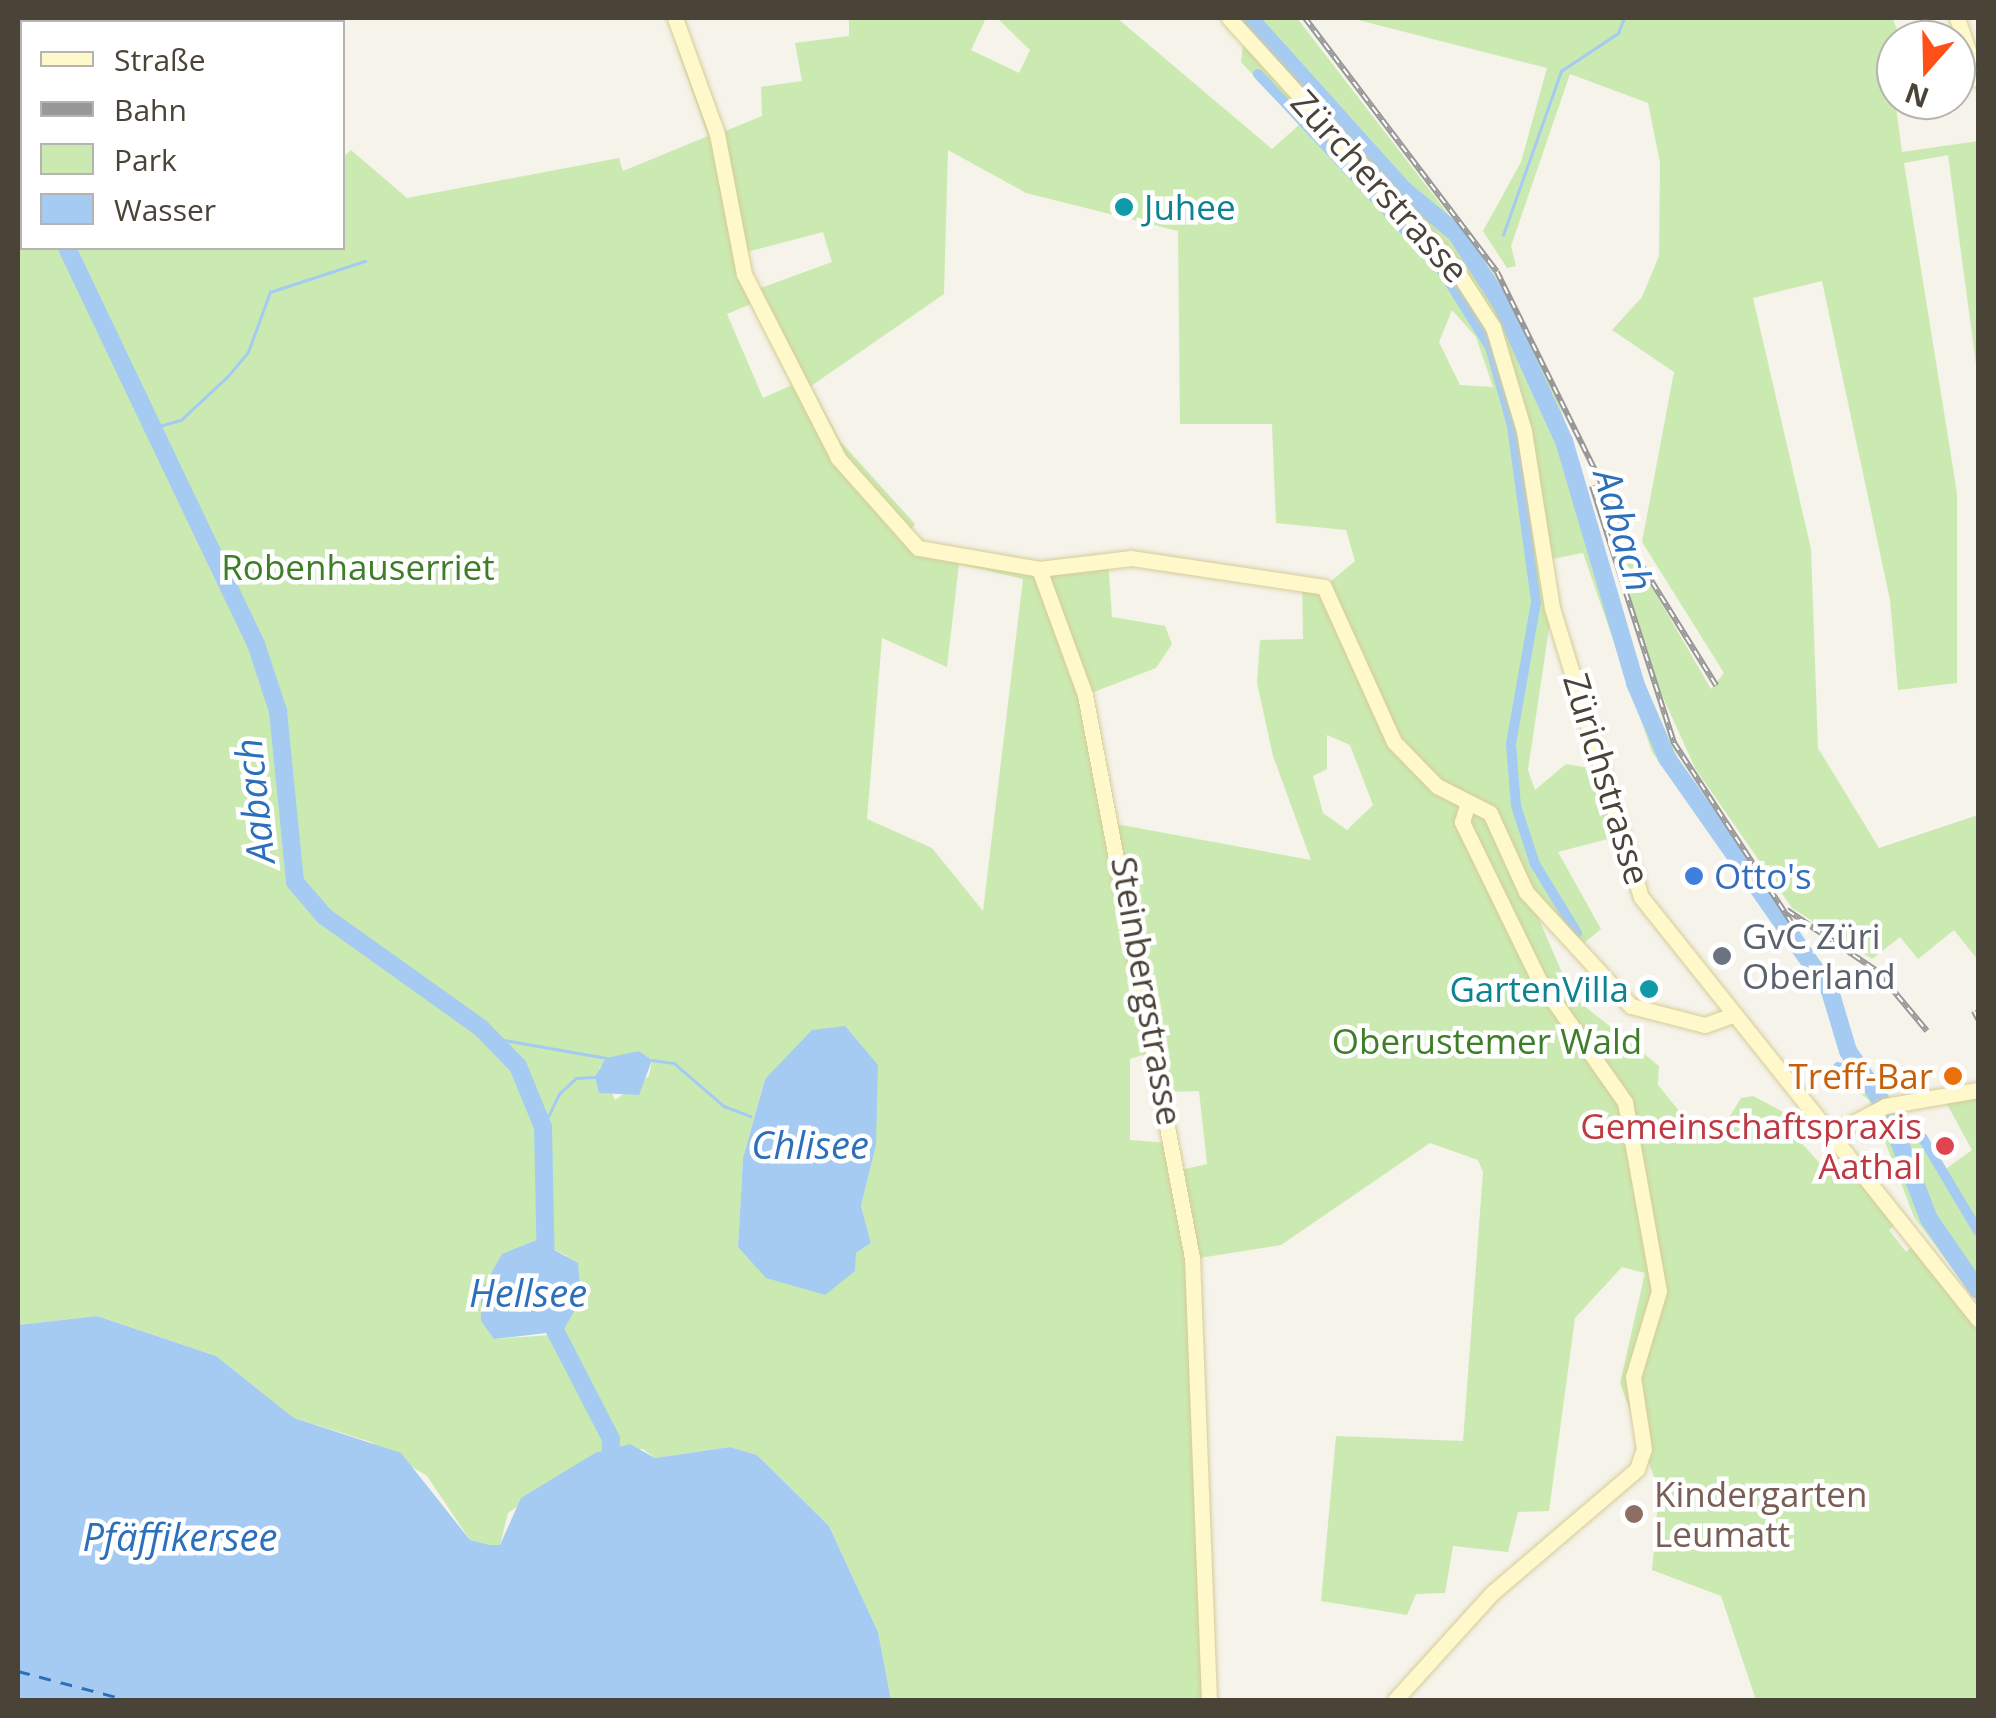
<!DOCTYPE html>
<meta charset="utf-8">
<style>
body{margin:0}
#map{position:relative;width:1996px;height:1718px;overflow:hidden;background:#f5f3ea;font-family:"Open Sans",sans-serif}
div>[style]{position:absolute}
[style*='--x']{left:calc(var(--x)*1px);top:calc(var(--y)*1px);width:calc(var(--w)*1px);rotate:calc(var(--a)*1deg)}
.green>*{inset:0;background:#cbeab1}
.water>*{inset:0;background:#a5cbf3}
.stream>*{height:2.5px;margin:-1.25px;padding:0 1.25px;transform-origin:1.25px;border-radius:1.25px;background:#a5cbf3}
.canal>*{height:10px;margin:-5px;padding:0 5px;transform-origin:5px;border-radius:5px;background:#a5cbf3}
.river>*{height:18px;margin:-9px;padding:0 9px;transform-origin:9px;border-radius:9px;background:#a5cbf3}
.ferry>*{height:2.5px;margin-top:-1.25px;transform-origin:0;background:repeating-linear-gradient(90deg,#2c6fba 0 12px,transparent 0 22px)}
.roads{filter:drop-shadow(0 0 2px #d6cc98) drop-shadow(0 0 2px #d6cc98)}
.secondary>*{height:15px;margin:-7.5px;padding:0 7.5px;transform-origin:7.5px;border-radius:7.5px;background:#fff8ca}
.rail>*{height:6px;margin-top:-3px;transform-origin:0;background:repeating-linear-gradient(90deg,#fff 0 8px,#989898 0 16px);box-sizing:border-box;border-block:2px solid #989898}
.dots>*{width:28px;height:28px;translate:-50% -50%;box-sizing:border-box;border:5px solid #fff;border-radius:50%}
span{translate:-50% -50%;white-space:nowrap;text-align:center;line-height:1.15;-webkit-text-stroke:9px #fff;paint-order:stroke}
.street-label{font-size:35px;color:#494437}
.culture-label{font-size:35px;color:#0d838f}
.left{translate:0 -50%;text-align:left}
.right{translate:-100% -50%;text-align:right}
.park-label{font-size:35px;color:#3f7e28}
.shop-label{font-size:35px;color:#366cbe}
.worship-label{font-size:35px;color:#5b616d}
.food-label{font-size:35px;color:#c56008}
.health-label{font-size:35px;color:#be3a42}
.education-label{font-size:35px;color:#785e54}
.water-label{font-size:38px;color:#2c6fba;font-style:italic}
.frame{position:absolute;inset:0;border:20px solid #494437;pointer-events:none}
.legend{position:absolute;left:20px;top:20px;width:325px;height:230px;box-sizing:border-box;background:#fff;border:2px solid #b6b4af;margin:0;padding:12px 18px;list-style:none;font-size:30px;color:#494437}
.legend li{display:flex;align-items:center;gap:20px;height:50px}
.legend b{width:50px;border:2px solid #b6b4af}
.north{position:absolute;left:1876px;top:20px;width:100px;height:100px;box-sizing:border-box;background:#fff;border:2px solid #b6b4af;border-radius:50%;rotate:200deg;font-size:28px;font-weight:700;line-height:40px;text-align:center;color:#494437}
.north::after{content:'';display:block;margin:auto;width:35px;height:45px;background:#ff5117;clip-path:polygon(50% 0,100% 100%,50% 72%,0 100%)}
</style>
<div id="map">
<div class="green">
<i style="clip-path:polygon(evenodd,18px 18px,102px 18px,22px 22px,22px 248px,342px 248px,343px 157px,351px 150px,407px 198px,619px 158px,623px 171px,708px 136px,676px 45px,680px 32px,718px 134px,762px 116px,761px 87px,802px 81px,795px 43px,849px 36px,849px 18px,986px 18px,971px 50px,1019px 73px,1030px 50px,997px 18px,1117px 18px,1272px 149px,1299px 125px,1241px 62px,1244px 35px,1229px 18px,1297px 18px,1495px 275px,1557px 396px,1646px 687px,1685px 774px,1841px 996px,1852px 1045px,1943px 1171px,1972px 1150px,1942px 1095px,1978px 1083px,1978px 1303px,1914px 1217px,1869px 1100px,1832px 1073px,1845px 1059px,1824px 993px,1652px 752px,1583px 553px,1542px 561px,1552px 608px,1528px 770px,1535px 790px,1566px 764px,1607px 771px,1623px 835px,1558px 852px,1601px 929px,1577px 949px,1538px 917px,1572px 996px,1659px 1066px,1658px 1085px,1680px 1112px,1721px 1131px,1741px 1098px,1753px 1096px,1789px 1115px,1787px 1127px,1825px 1169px,1846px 1151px,1903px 1218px,1889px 1230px,1906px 1252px,1916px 1243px,1978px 1331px,1978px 1700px,1756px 1700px,1721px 1596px,1652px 1570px,1659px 1491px,1620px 1383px,1645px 1273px,1622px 1267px,1575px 1318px,1549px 1511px,1518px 1512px,1508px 1552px,1453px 1546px,1445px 1593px,1416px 1594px,1407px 1615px,1321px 1601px,1336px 1436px,1463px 1441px,1483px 1172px,1478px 1160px,1430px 1143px,1281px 1245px,1193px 1259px,1212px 1571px,1209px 1700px,891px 1700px,878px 1632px,829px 1526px,757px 1455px,730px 1447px,655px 1458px,643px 1449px,595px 1453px,508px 1513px,500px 1545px,490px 1545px,470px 1540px,427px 1476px,371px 1442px,294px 1418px,216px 1356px,97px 1316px,18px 1325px,18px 18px,948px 150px,1026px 193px,1178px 231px,1180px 424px,1272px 424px,1276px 523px,1346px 530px,1355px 561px,1324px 587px,1302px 578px,1303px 639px,1260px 640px,1257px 683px,1273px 756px,1311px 860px,1116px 824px,1086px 695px,1156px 668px,1172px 644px,1165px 626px,1112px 617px,1108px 559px,1013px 567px,905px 539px,915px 524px,840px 441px,811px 386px,944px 294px,948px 150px,18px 18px,823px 232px,832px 262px,752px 291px,739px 254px,823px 232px,18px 18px,751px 304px,792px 385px,763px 398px,727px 314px,751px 304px,18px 18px,1452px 310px,1476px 337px,1493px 387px,1460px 385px,1439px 342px,1452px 310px,18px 18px,959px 564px,1023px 579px,983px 911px,932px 848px,867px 819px,882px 638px,947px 667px,959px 564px,18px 18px,1327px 735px,1350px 745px,1373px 805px,1347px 830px,1323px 813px,1313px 776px,1327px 769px,1327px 735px,18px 18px,639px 1051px,652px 1060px,649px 1076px,615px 1100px,599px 1067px,639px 1051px,18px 18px,1152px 1052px,1165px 1092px,1199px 1091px,1207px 1164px,1180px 1170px,1169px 1143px,1130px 1140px,1130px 1059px,1152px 1052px,18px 18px,765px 1078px,876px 1145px,861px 1206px,871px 1243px,856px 1253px,738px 1247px,743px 1158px,765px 1078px,18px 18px,535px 1240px,567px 1256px,552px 1335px,494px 1339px,479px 1297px,502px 1255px,535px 1240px)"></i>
<i style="clip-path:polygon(1350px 18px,1892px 18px,1902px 40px,1891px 70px,1902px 152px,1978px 141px,1978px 379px,1948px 155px,1904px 163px,1957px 493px,1957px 683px,1898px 690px,1890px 600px,1822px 281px,1753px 298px,1811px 549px,1818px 748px,1879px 848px,1978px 815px,1978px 960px,1954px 930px,1918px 959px,1900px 937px,1872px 959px,1792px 908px,1695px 768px,1652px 673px,1605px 506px,1711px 689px,1724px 673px,1642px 542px,1674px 372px,1612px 330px,1642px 297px,1659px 256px,1660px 163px,1648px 103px,1570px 74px,1511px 246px,1516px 266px,1507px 268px,1483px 231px,1521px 162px,1547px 68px)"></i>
</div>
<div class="water">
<i style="clip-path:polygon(845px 1026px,878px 1065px,876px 1145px,861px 1206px,871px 1243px,856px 1253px,855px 1271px,825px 1295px,766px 1278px,738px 1247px,743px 1158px,765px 1079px,812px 1030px)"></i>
<i style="clip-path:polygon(639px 1051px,652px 1060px,639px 1095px,599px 1093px,595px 1077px,606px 1058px)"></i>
<i style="clip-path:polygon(536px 1240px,578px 1263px,581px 1299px,563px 1331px,494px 1339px,481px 1321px,481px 1291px,502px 1254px)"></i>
<i style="clip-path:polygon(97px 1316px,216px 1356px,294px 1418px,401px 1453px,470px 1540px,490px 1545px,500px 1545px,521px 1498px,595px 1453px,630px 1444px,655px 1458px,730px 1447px,757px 1455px,829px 1526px,878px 1632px,891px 1700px,18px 1700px,18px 1325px)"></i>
</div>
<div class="stream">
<i style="--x:18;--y:157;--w:5;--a:-37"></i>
<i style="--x:1503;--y:235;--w:174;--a:-70.5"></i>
<i style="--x:1561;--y:71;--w:69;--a:-33.7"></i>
<i style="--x:1618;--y:33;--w:16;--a:-68"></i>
<i style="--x:149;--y:429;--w:33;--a:-16"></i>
<i style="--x:181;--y:420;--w:64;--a:-43.1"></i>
<i style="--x:228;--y:376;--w:31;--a:-50"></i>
<i style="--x:248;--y:352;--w:64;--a:-69.9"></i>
<i style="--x:270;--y:292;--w:100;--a:-18.1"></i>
<i style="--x:493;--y:1038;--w:115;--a:10"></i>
<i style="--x:652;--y:1060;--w:22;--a:8"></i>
<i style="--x:674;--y:1063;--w:66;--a:40.7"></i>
<i style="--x:724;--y:1106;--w:28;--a:21"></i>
<i style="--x:543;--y:1127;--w:37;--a:-64"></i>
<i style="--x:559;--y:1094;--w:23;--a:-43"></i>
<i style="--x:576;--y:1078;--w:19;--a:-3"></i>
</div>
<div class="canal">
<i style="--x:1258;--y:74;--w:267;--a:46.8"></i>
<i style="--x:1441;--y:269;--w:92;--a:57.9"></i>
<i style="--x:1490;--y:347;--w:82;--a:74.4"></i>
<i style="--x:1512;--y:426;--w:178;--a:82.2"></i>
<i style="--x:1536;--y:602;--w:144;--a:100"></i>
<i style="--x:1511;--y:744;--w:62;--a:85.4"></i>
<i style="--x:1516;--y:806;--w:61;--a:71.9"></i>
<i style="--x:1535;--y:864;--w:81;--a:58.7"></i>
<i style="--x:1838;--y:1067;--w:46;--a:34.4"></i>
<i style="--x:1892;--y:1120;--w:34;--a:30"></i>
<i style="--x:1922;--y:1137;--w:109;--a:59.2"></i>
</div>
<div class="river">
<i style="--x:1249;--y:18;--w:233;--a:48"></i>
<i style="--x:1405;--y:191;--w:66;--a:39.5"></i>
<i style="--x:1456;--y:233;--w:83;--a:57.3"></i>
<i style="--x:1501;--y:303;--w:152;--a:65.5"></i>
<i style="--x:1564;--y:441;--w:252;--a:73.6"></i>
<i style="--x:1635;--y:683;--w:82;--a:66.9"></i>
<i style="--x:1667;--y:758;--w:284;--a:55"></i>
<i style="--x:1830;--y:991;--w:63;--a:73.3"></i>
<i style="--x:1848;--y:1051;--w:58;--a:56.3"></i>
<i style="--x:18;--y:69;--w:17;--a:-77"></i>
<i style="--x:18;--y:114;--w:15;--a:74"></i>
<i style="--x:67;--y:248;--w:439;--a:64.5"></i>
<i style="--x:256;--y:644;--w:71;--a:71.8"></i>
<i style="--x:278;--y:711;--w:172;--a:84.3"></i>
<i style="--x:295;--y:882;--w:45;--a:49.5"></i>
<i style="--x:324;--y:916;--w:193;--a:35.5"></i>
<i style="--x:481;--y:1028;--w:53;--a:45.8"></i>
<i style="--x:518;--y:1066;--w:66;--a:67.7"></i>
<i style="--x:543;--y:1127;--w:140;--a:88.8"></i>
<i style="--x:1889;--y:1115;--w:111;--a:69"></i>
<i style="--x:1929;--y:1219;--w:86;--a:55.4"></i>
<i style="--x:546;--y:1313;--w:142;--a:62.7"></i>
<i style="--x:611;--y:1439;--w:31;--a:92"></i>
</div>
<div class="ferry">
<i style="--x:18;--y:1671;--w:114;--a:14.8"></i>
</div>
<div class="roads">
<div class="secondary">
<i style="--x:675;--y:18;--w:123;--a:70.1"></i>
<i style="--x:717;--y:134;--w:143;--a:79.1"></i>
<i style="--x:744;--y:274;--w:207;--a:62.9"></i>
<i style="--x:838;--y:458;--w:120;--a:48.4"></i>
<i style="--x:918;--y:548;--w:123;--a:9.8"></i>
<i style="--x:1039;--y:569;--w:134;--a:69.9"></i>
<i style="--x:1085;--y:695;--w:573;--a:79.24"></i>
<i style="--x:1192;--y:1258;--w:442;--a:87.8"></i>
<i style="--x:1229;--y:18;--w:333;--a:47.8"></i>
<i style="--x:1453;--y:265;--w:74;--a:57.2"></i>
<i style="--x:1493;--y:327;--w:109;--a:73.4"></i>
<i style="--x:1524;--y:431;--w:179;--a:81"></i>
<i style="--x:1552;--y:608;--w:302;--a:72.9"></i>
<i style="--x:1641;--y:897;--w:540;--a:51.39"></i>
<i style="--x:1957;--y:18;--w:65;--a:71.3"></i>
<i style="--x:1039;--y:569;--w:93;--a:-6.8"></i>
<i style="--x:1131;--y:558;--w:195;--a:8.5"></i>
<i style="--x:1324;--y:587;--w:170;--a:65.7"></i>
<i style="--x:1394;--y:742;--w:62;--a:45.7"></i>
<i style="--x:1437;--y:786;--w:59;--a:27"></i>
<i style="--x:1490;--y:813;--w:87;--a:65.5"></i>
<i style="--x:1526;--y:892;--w:155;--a:47.4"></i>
<i style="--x:1631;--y:1006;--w:76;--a:14.4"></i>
<i style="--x:1705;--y:1025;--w:30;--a:-20"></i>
<i style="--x:1832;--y:1134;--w:60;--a:-27.8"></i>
<i style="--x:1885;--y:1106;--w:94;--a:-9.8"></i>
<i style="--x:1395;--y:1700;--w:144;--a:-47.8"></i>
<i style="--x:1492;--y:1593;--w:191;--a:-40.5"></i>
<i style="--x:1637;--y:1469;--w:21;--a:-71"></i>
<i style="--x:1644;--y:1449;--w:73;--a:-98.7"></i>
<i style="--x:1633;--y:1377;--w:90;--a:-73.2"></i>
<i style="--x:1659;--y:1291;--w:192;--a:-100.2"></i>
<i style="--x:1625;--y:1102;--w:149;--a:-125.2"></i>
<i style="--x:1539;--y:980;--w:176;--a:-116"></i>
<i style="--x:1462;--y:822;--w:17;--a:-73"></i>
</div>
</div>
<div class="rail">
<i style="--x:1305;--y:18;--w:318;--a:52.9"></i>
<i style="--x:1497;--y:272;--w:331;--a:63.7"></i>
<i style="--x:1644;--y:569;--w:137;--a:58.2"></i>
<i style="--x:1592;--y:486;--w:270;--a:72.3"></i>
<i style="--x:1674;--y:743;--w:217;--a:56.8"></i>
<i style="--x:1787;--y:910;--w:109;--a:34.1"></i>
<i style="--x:1877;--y:971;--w:78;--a:50.2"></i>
<i style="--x:1974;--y:1011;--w:9;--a:63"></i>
</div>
<div class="dots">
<i style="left:1124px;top:207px;background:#0f9aa8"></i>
<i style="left:1694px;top:876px;background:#3f7fe0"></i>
<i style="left:1722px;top:956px;background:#6b7280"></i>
<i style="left:1649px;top:989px;background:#0f9aa8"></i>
<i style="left:1953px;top:1076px;background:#e8710a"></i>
<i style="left:1945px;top:1146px;background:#e0444e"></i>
<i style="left:1634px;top:1514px;background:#8d6e63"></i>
</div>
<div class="street-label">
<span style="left:1380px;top:186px;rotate:48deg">Zürcherstrasse</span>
<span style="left:1607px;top:779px;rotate:73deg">Zürichstrasse</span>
<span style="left:1147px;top:991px;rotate:80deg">Steinbergstrasse</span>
</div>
<div class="culture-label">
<span class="left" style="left:1144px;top:207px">Juhee</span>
<span class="right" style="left:1629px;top:989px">GartenVilla</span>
</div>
<div class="park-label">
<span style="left:358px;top:567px">Robenhauserriet</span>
<span style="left:1487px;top:1041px">Oberustemer Wald</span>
</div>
<div class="shop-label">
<span class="left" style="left:1714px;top:876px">Otto's</span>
</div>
<div class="worship-label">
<span class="left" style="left:1742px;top:956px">GvC Züri<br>Oberland</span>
</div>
<div class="food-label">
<span class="right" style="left:1933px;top:1076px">Treff-Bar</span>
</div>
<div class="health-label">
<span class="right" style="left:1922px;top:1146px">Gemeinschaftspraxis<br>Aathal</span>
</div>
<div class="education-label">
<span class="left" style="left:1654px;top:1514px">Kindergarten<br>Leumatt</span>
</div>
<div class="water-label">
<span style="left:1624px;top:530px;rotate:74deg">Aabach</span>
<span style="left:254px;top:801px;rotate:-96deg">Aabach</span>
<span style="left:810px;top:1145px">Chlisee</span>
<span style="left:528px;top:1293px">Hellsee</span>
<span style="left:180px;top:1537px">Pfäffikersee</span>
</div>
<div class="frame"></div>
<ul class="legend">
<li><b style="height:12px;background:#fff8ca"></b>Straße</li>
<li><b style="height:12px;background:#989898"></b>Bahn</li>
<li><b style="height:28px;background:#cbeab1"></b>Park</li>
<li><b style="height:28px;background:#a5cbf3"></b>Wasser</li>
</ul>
<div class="north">N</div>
</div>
